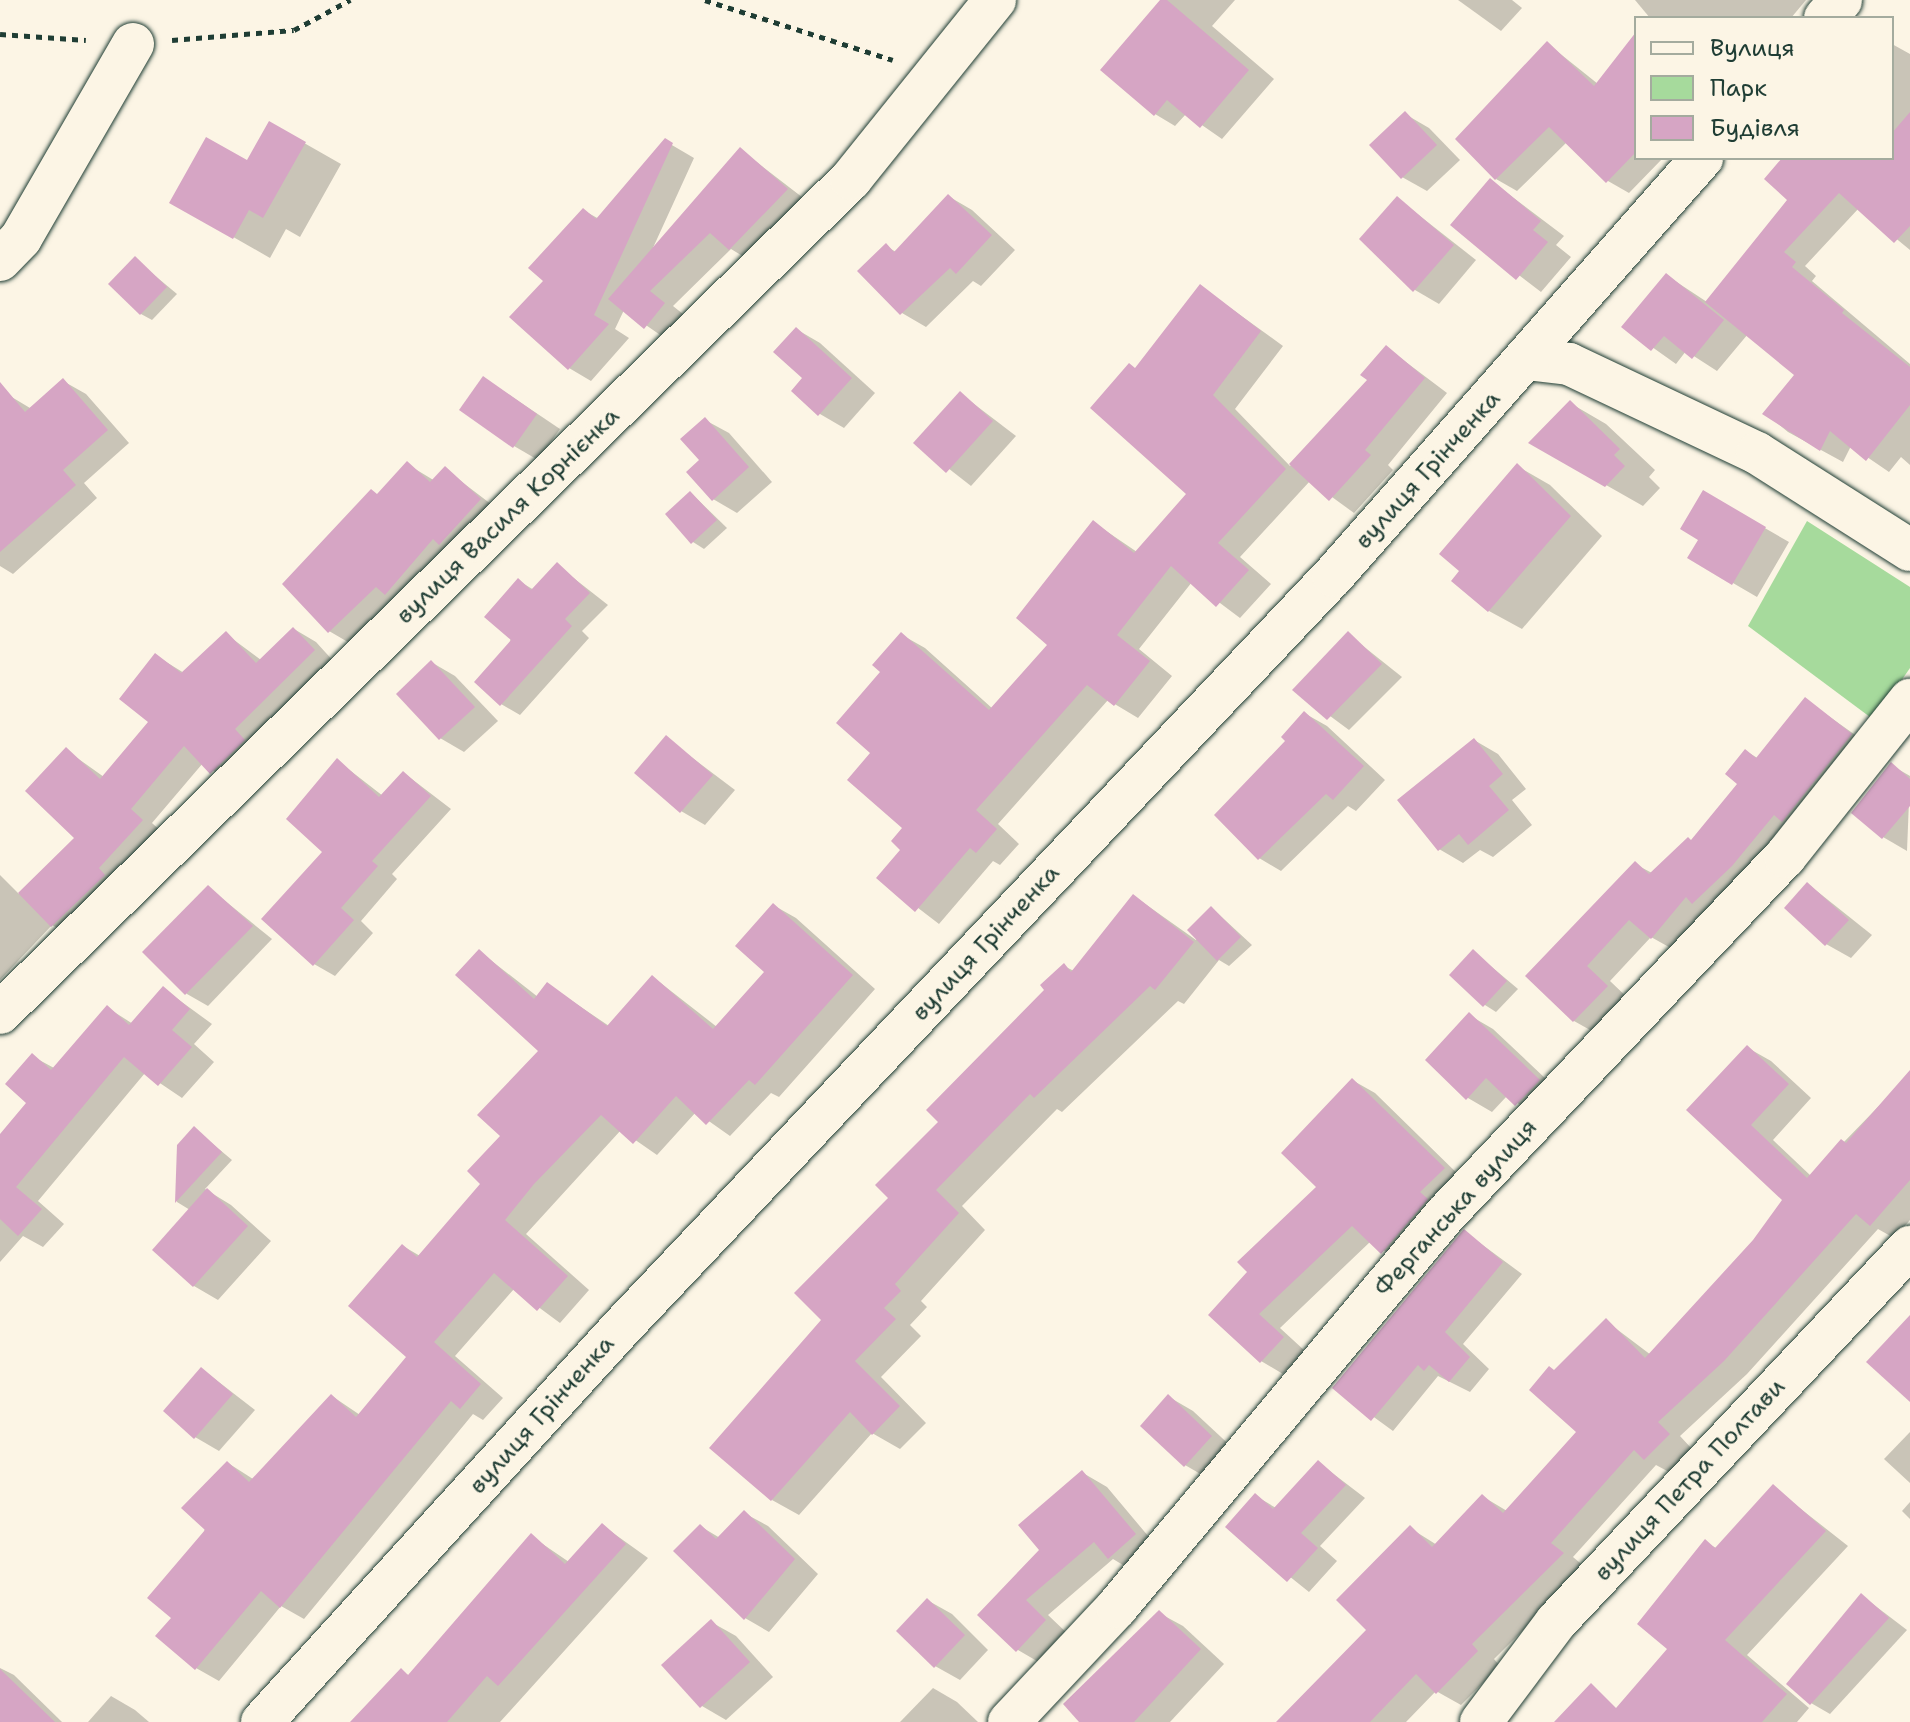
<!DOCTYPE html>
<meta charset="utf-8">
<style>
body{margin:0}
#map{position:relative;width:1910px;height:1722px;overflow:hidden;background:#fcf5e5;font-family:"Shantell Sans",sans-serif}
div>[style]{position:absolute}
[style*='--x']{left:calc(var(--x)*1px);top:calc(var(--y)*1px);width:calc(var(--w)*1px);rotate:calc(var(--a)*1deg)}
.green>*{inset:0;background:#a6da9c}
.shadow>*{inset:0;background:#0003}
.building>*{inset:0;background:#d6a5c4}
.path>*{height:5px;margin-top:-2.5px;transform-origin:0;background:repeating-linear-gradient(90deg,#1f3d34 0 6px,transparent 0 12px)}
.roads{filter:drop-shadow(0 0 2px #1f3d34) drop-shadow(0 0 2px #1f3d34)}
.minor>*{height:42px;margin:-21px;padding:0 21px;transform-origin:21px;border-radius:21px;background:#fcf5e5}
span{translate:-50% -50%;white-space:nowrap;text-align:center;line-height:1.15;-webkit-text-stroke:8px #fcf5e5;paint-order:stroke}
.street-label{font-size:24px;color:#1f3d34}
.legend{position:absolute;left:1634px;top:16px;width:260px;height:144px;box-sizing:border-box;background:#fcf5e5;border:2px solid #a4ab9e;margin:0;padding:10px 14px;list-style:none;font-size:24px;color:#1f3d34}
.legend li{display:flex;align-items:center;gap:16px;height:40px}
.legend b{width:40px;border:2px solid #a4ab9e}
</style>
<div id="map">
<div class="green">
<i style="clip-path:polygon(1807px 521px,1910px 587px,1910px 668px,1874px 720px,1748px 626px)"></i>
</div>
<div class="shadow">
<i style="clip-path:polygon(1162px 0,1235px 0,1212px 26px,1274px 79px,1222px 139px,1186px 114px,1175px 126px,1155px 114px)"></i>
<i style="clip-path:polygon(1458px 0,1512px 0,1522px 8px,1501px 31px)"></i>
<i style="clip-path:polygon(1635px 0,1806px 0,1791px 18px,1650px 18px)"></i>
<i style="clip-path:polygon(1636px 35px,1636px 158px,1663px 158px,1629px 193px,1608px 181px,1567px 142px,1517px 191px,1496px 179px,1548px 44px,1598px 84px)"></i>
<i style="clip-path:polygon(1892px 44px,1910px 54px,1910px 250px,1859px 208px,1805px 266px,1816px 276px,1812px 281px,1910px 364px,1910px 465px,1901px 457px,1889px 472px,1851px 446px,1843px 462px,1788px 432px,1765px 413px,1797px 374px,1748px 334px,1717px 371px,1686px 351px,1676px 364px,1624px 327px,1666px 275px,1707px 302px,1790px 200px,1785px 158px,1892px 158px)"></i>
<i style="clip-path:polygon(1405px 114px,1429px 128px,1460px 160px,1427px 191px,1402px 177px)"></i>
<i style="clip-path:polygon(269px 123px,341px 164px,300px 237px,286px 229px,270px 258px,172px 202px,248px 163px)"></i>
<i style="clip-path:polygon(665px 141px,694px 158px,652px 250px,741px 150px,811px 204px,754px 263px,731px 249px,673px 306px,688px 318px,669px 341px,624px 310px,615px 329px,629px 338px,591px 381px,569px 368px,545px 281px,583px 210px,599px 219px)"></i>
<i style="clip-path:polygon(1490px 180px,1564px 236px,1556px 245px,1571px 257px,1541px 292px,1453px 225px)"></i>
<i style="clip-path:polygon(948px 196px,972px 210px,1015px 250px,981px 286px,973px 281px,926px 327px,902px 313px,886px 246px,896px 252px)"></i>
<i style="clip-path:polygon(1397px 198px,1476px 260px,1439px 304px,1415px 290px)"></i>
<i style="clip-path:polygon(135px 259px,177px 294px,152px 320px,141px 314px)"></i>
<i style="clip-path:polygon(1200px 286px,1283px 346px,1235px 409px,1290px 466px,1370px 380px,1386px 347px,1447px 393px,1388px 465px,1393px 470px,1354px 513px,1310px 481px,1240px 557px,1271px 584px,1240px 618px,1192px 582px,1139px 649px,1172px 676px,1138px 718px,1108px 700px,998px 824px,1019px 844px,1000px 865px,993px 861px,939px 924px,879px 878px,903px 850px,905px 828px,873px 753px,883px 672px,902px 635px,925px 648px,993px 709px,1050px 645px,1093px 522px,1137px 552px,1189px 494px,1136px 370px)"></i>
<i style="clip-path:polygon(796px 329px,820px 343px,875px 393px,844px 428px,820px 414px,805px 378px)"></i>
<i style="clip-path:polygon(484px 378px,560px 429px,538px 460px,514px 446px)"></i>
<i style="clip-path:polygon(63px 381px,86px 394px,129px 443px,84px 483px,97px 498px,13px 574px,0 566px,0 405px,10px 396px,30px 408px)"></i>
<i style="clip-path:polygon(961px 394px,1016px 436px,971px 486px,916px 443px)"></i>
<i style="clip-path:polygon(1570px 403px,1606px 424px,1655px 470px,1649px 477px,1660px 488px,1643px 506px,1532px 443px)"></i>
<i style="clip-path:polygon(705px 420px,729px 433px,772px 482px,737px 513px,713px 499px)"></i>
<i style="clip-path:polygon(407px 464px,435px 481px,445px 469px,504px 514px,353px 645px,329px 631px,379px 496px)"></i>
<i style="clip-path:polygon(1517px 466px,1550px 485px,1602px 536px,1522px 629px,1489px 611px)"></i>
<i style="clip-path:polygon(691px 493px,727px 528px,704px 549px,693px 542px)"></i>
<i style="clip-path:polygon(1704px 493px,1789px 542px,1757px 597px,1690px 558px,1701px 539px)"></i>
<i style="clip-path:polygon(557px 565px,608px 605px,582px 631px,589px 638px,520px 715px,501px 704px,519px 581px,534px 590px)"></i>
<i style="clip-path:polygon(294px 629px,316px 642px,336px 664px,233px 785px,203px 763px,152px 823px,164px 834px,75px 938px,52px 925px,0 980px,0 875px,19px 894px,77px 838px,66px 750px,104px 777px,151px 721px,155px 655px,184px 673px,226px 634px,261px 660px)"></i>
<i style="clip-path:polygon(1348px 634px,1402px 677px,1349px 730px,1295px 690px)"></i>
<i style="clip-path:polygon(431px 662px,455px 676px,498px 721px,464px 752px,440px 738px)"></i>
<i style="clip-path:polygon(1806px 700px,1875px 749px,1676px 951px,1651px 937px,1610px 981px,1631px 1001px,1599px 1035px,1574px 1021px,1528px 976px,1635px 864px,1652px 873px,1693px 842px,1740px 784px,1746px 751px,1759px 759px)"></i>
<i style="clip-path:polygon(1304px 713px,1327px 726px,1385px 780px,1356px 811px,1348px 806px,1281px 871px,1259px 858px,1288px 741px)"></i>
<i style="clip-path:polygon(666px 738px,735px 790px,705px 825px,681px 811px)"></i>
<i style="clip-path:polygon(1474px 740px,1498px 754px,1526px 789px,1512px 800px,1532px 825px,1493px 857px,1480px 850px,1463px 863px,1439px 849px)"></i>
<i style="clip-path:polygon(338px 761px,383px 796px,404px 773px,451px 809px,392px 874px,397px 879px,361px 921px,373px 933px,335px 976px,314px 964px)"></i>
<i style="clip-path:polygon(1891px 765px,1910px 776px,1907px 851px,1883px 837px)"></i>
<i style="clip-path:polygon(1808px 884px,1872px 935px,1851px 958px,1826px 944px)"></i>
<i style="clip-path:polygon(208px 887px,272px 939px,208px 1006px,187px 994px,145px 952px)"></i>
<i style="clip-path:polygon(1134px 896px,1196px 940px,1212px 908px,1252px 945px,1229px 966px,1219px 960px,1184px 1004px,1178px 1001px,1062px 1112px,1057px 1109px,962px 1206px,985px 1230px,921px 1301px,927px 1307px,910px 1325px,921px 1336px,881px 1377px,926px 1423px,900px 1449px,872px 1433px,799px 1515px,772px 1500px,824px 1320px,891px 1198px,941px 1122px,1064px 966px,1074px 971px)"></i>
<i style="clip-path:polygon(773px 905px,796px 918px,875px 989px,779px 1097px,771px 1093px,730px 1136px,696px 1112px,657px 1155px,621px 1130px,526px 1234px,589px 1290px,560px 1323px,514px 1289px,455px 1356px,503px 1398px,483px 1420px,473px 1414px,304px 1619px,281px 1606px,219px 1681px,196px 1668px,174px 1617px,228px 1463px,253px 1479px,332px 1396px,360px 1415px,409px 1357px,403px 1246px,420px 1256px,483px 1184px,541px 1051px,479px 951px,538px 997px,547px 984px,609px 1026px,653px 977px,717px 1027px,767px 972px)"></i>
<i style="clip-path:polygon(1474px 952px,1518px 989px,1496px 1012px,1485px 1005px)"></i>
<i style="clip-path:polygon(164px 989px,212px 1024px,194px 1044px,214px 1062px,182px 1098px,145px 1073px,38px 1201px,64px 1224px,43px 1247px,23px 1236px,0 1262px,0 1137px,29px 1103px,32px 1056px,54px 1068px,108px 1008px,133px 1024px)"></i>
<i style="clip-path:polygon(1469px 1015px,1493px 1029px,1563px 1095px,1541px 1119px,1507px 1096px,1492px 1112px,1468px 1098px,1427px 1060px)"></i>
<i style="clip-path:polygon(1748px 1048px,1771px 1061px,1811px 1098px,1773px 1140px,1811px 1176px,1906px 1078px,1910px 1080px,1910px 1220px,1894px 1238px,1878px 1229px,1747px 1374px,1680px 1436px,1692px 1449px,1669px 1472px,1656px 1465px,1573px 1557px,1586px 1568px,1494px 1659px,1500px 1666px,1461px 1705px,1436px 1691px,1406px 1722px,1305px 1722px,1369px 1630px,1410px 1528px,1437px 1545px,1482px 1496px,1507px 1511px,1579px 1432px,1555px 1372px,1606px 1321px,1651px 1355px,1755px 1241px,1785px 1199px,1689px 1110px)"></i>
<i style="clip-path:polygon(1352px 1080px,1375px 1093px,1466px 1182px,1404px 1265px,1371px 1241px,1280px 1328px,1305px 1351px,1283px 1374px,1261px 1361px,1250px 1272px,1319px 1187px)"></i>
<i style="clip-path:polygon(195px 1129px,232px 1160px,205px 1189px,231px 1205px,271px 1241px,218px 1300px,194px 1286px,190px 1210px,177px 1202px,179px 1146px)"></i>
<i style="clip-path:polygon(1465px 1232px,1522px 1274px,1463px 1344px,1489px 1369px,1470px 1392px,1438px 1376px,1393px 1431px,1334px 1388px)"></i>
<i style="clip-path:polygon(202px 1369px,255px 1410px,219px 1451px,195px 1437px)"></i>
<i style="clip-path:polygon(1169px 1397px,1193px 1411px,1235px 1450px,1209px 1479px,1185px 1465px)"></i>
<i style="clip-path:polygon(1910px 1432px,1910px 1483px,1884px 1459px)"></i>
<i style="clip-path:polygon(1318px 1462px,1365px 1498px,1320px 1546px,1337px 1561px,1309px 1592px,1228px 1527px,1256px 1496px,1276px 1508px)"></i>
<i style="clip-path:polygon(1083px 1473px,1107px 1487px,1159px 1549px,1133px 1571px,1113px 1559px,1048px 1615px,1069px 1635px,1042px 1664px,1018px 1650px,980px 1614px,1042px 1550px)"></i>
<i style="clip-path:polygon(1773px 1487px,1848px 1546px,1747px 1655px,1809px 1708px,1797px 1722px,1645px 1722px,1705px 1542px,1718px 1549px)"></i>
<i style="clip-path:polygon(1910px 1502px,1910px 1519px,1902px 1511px)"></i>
<i style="clip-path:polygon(744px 1513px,768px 1526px,818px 1574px,769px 1632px,745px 1618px,700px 1526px,720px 1538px)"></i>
<i style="clip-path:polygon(602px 1525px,648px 1558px,500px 1722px,363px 1722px,401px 1671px,410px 1676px,531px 1536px,569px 1562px)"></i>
<i style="clip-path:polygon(1861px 1595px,1907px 1630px,1830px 1714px,1811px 1703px)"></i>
<i style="clip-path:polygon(927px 1600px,952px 1614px,988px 1650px,960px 1680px,935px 1666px)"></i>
<i style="clip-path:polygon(1159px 1613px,1183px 1626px,1224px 1664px,1170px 1722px,1082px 1722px)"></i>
<i style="clip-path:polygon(711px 1622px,736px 1636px,773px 1677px,726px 1720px,702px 1706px)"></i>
<i style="clip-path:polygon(0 1668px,14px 1675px,62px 1722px,0 1722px)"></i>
<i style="clip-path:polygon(933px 1688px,957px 1702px,978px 1722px,900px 1722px)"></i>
<i style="clip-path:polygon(111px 1696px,135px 1710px,149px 1722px,88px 1722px)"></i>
</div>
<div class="building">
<i style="clip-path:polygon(1160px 0,1167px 0,1249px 70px,1200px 128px,1167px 100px,1154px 116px,1100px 70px)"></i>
<i style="clip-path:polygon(1636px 32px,1636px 152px,1606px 183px,1549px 127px,1495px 180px,1455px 139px,1547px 41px,1594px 86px)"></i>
<i style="clip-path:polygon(1405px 111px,1437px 145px,1401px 179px,1369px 145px)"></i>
<i style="clip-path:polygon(1910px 112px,1910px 226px,1894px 243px,1839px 193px,1784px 252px,1796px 262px,1792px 267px,1844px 310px,1842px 313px,1910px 367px,1910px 405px,1866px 461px,1830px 431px,1820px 451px,1762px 414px,1794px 375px,1705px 302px,1787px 200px,1764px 179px,1782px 158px,1892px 158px,1892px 133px)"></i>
<i style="clip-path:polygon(269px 121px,306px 142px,263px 218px,249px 210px,233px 239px,169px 203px,206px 137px,247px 160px)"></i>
<i style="clip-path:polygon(665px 138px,673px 143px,594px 315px,609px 324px,568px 370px,509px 317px,543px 281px,528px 268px,583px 208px,596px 219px)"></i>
<i style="clip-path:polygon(740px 147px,788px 189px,729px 250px,710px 233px,650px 291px,665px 303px,644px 329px,608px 299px)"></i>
<i style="clip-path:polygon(1490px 178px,1541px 221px,1533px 230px,1548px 242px,1516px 280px,1450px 225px)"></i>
<i style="clip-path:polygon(948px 194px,992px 235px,956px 274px,950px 268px,900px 315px,857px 271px,886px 243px,894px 252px)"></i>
<i style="clip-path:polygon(1397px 196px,1454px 245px,1413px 292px,1359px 239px)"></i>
<i style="clip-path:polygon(135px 256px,167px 287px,140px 315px,108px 284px)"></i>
<i style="clip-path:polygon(1666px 273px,1724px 320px,1692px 359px,1664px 336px,1651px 351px,1621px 327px)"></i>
<i style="clip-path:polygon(1200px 284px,1261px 331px,1213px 395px,1286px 469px,1218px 543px,1249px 570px,1216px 607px,1171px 566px,1117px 635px,1150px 661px,1114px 706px,1087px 685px,976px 810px,997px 829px,976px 853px,970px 848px,915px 912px,876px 878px,900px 850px,891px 841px,902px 828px,847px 780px,870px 753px,836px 723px,880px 672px,872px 665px,901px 632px,989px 710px,1047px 645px,1016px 618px,1093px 520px,1134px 553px,1186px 494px,1090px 408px,1129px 363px,1135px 368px)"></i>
<i style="clip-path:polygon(796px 327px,852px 378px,818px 416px,791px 391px,802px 378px,773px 352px)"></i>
<i style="clip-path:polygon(1386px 345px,1425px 378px,1365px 450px,1371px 455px,1329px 501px,1289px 464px,1367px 380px,1360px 375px)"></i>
<i style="clip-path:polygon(483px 376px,537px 414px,513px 448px,459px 410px)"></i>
<i style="clip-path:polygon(63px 378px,108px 430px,63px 470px,76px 485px,0 552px,0 382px,25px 412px)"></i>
<i style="clip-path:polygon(960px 391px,993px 421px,946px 473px,913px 443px)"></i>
<i style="clip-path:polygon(1570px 400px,1620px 449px,1614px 455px,1625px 466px,1605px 487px,1528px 443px)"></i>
<i style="clip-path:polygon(705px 417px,749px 467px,712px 501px,686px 472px,699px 460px,680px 439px)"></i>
<i style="clip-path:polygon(407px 461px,430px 482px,445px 466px,481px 499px,439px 545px,433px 539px,385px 595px,376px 587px,328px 633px,282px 584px,371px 489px,377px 494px)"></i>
<i style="clip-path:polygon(1517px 463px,1571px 516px,1488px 612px,1451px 581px,1459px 571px,1439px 554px)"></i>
<i style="clip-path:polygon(1703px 490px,1766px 527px,1732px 585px,1687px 558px,1698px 540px,1680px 529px)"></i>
<i style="clip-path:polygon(690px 491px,717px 520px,691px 544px,665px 514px)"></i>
<i style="clip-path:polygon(557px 562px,590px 593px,565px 619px,572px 626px,500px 706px,474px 682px,511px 640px,484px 617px,518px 578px,531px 590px)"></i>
<i style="clip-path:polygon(293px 627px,315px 650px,235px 729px,245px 740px,210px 774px,184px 746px,131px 809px,143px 820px,99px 868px,105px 875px,51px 927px,18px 893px,74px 838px,25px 791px,66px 747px,100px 779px,148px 722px,119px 699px,155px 653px,181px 673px,226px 631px,256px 663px)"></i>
<i style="clip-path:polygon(1348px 631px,1382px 664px,1327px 720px,1292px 690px)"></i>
<i style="clip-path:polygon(431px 660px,475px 707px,439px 740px,396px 694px)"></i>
<i style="clip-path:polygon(1805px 697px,1852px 734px,1782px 822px,1774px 815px,1732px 866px,1692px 904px,1686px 897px,1651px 939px,1629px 920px,1587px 966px,1608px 986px,1573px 1022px,1525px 976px,1635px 861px,1649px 874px,1688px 837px,1691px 840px,1737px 784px,1725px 774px,1745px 749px,1756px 758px)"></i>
<i style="clip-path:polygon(1304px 711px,1364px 766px,1333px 800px,1326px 794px,1258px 860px,1214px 815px,1285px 741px,1281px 737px)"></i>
<i style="clip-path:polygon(666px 735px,713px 775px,680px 813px,634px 773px)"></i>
<i style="clip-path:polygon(1474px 738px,1503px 774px,1489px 786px,1509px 810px,1468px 845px,1459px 834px,1438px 851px,1397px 800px)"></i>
<i style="clip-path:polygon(337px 758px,379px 797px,403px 771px,431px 796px,372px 861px,378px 866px,341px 908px,354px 920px,313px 966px,261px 919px,322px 852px,286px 819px)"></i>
<i style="clip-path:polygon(1891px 762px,1910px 779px,1910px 806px,1882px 839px,1851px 813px)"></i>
<i style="clip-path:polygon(1807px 882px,1849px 920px,1825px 946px,1784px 908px)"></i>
<i style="clip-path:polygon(208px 885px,253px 926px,185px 995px,142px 952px)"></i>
<i style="clip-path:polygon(1133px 894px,1194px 942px,1155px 990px,1150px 986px,1034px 1098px,1030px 1094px,936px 1190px,959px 1213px,895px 1284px,901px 1291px,884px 1308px,896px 1319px,855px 1361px,900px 1406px,872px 1435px,850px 1412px,771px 1501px,709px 1448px,821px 1320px,794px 1293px,888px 1198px,875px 1185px,938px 1122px,926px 1110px,1044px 990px,1040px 985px,1064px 963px,1071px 972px)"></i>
<i style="clip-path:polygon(773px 903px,853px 975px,755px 1085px,749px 1080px,706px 1125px,676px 1096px,633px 1144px,601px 1115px,534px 1184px,505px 1220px,568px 1276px,537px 1311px,494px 1273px,434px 1342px,481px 1384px,460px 1409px,451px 1401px,280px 1608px,261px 1591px,195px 1670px,155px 1636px,171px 1618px,147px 1598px,205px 1530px,181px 1508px,227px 1461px,249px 1482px,331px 1394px,356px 1417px,406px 1357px,348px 1306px,402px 1244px,417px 1257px,480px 1184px,467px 1171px,500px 1136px,477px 1115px,538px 1051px,455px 975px,479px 949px,534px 999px,547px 982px,607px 1026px,652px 975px,713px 1029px,764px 972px,735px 946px)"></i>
<i style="clip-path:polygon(1211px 906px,1241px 937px,1217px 961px,1187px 930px)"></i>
<i style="clip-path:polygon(1473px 949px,1507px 981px,1483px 1007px,1449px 975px)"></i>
<i style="clip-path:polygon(163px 986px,190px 1009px,172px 1030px,192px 1047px,158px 1086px,124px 1057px,16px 1187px,42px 1209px,18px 1236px,0 1219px,0 1134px,26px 1103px,5px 1084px,32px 1053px,51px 1070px,107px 1005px,129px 1025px)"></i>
<i style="clip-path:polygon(1469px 1012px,1540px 1080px,1515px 1106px,1486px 1078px,1466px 1100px,1425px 1060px)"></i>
<i style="clip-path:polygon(1747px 1045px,1789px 1084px,1751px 1125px,1807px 1178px,1841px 1139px,1846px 1143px,1910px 1070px,1910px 1180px,1870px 1226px,1856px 1214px,1724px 1361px,1658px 1422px,1670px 1434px,1644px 1460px,1634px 1450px,1551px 1543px,1564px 1553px,1472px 1644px,1478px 1651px,1436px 1694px,1416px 1674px,1370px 1722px,1276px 1722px,1366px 1630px,1336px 1600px,1410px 1525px,1432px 1547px,1482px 1494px,1503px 1513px,1576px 1432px,1529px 1390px,1549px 1366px,1554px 1370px,1606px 1318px,1645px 1358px,1753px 1240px,1782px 1200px,1686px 1110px)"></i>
<i style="clip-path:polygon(1352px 1078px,1445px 1168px,1420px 1192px,1428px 1199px,1381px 1254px,1352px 1226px,1259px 1314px,1284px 1337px,1260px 1363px,1208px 1315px,1247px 1272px,1237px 1262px,1316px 1187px,1281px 1153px)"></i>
<i style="clip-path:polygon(194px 1126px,222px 1152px,175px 1203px,177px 1145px)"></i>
<i style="clip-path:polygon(207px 1188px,248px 1226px,193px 1287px,152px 1250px)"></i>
<i style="clip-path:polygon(1464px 1229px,1503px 1262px,1445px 1332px,1470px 1357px,1449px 1382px,1429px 1365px,1424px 1371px,1418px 1365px,1371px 1421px,1332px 1388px)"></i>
<i style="clip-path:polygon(1910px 1315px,1910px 1402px,1866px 1362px)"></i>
<i style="clip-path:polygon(201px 1367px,233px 1394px,194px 1439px,163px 1411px)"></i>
<i style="clip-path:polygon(1168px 1394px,1212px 1436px,1184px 1467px,1140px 1426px)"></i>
<i style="clip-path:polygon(1318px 1460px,1346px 1485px,1301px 1533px,1318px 1548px,1287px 1582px,1225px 1527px,1255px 1493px,1273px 1509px)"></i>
<i style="clip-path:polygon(1082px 1470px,1136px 1534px,1108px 1559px,1094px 1542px,1026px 1600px,1046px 1620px,1016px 1652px,977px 1615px,1039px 1550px,1018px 1525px)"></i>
<i style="clip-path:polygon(1773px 1484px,1826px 1531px,1725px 1640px,1787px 1694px,1762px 1722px,1554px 1722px,1591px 1683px,1616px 1708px,1667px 1649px,1637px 1624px,1705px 1539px,1715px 1548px)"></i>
<i style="clip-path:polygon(744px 1510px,795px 1559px,744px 1620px,673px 1551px,700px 1524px,716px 1539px)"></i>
<i style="clip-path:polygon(602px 1523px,626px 1544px,498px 1686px,487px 1676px,447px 1722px,350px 1722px,401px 1668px,408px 1675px,531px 1533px,565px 1564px)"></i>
<i style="clip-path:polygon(1861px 1593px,1889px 1618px,1810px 1705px,1786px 1684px)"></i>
<i style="clip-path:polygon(927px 1598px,965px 1635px,934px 1668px,896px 1631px)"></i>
<i style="clip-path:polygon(1159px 1610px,1201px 1649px,1134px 1722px,1079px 1722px,1063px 1704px)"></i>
<i style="clip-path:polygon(711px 1619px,750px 1662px,700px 1708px,661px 1665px)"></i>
<i style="clip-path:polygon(0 1669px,55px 1722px,0 1722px)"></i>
</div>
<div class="path">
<i style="--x:705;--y:0;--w:197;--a:17.7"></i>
<i style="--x:0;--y:34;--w:86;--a:4"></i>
<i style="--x:172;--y:40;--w:122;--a:-4.7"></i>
<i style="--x:294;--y:30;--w:64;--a:-28.2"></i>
</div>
<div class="roads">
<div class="minor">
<i style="--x:1825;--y:18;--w:24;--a:-48"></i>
<i style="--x:0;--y:260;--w:30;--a:-46"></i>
<i style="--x:21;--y:238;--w:224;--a:-60"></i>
<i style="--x:1526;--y:359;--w:43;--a:6.6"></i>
<i style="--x:1569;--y:364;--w:208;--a:25.3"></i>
<i style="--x:1757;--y:453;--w:181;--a:32.4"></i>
<i style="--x:0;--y:1013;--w:1192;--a:-44.42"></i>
<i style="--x:851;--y:179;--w:230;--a:-51.2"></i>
<i style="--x:262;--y:1722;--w:533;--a:-47.66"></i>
<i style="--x:621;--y:1328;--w:1036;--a:-46.57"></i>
<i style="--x:1333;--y:576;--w:558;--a:-48.56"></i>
<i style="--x:1009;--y:1722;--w:158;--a:-46.8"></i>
<i style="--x:1117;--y:1607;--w:511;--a:-50.08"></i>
<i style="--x:1445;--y:1215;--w:494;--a:-46.5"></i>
<i style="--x:1785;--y:857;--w:201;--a:-51.5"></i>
<i style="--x:1481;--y:1722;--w:125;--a:-53.1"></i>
<i style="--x:1556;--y:1622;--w:516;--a:-46.65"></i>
</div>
</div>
<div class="street-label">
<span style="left:1428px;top:470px;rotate:-48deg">вулиця Грінченка</span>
<span style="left:508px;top:516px;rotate:-44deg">вулиця Василя Корнієнка</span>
<span style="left:986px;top:943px;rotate:-47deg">вулиця Грінченка</span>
<span style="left:1456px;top:1208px;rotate:-48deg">Ферганська вулиця</span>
<span style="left:542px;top:1415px;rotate:-48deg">вулиця Грінченка</span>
<span style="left:1690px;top:1480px;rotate:-47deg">вулиця Петра Полтави</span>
</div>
<ul class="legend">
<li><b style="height:10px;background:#fcf5e5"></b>Вулиця</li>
<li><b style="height:22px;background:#a6da9c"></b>Парк</li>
<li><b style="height:22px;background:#d6a5c4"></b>Будівля</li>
</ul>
</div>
